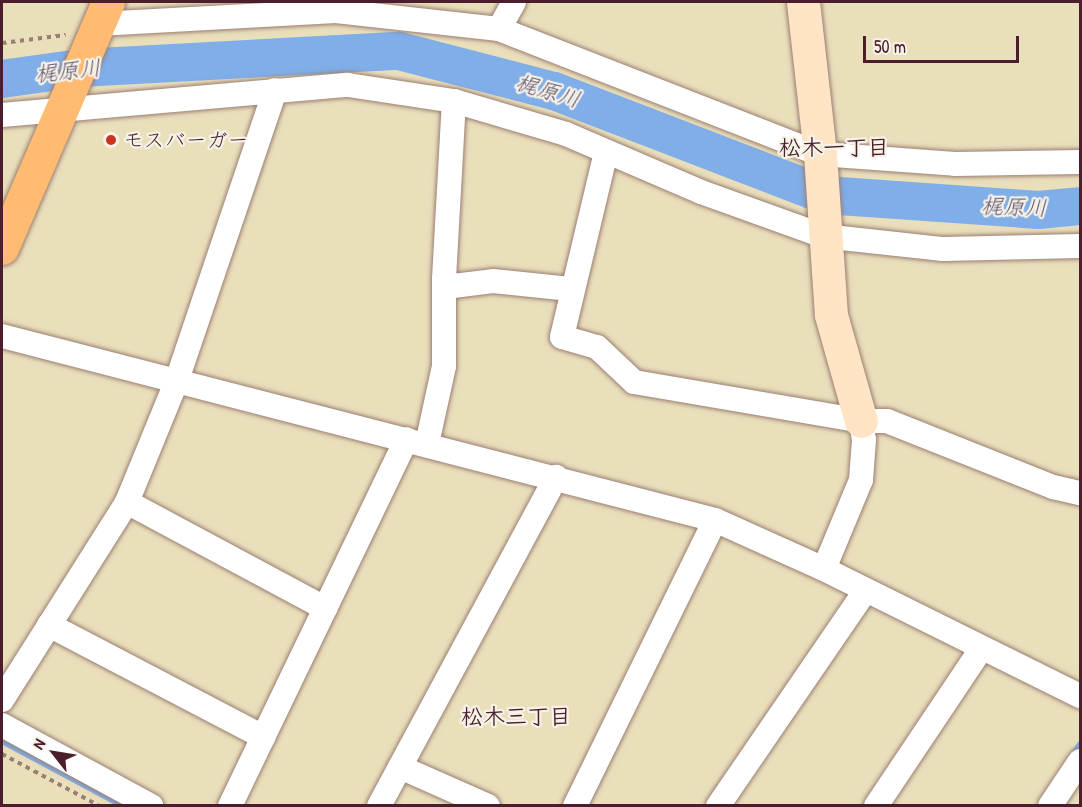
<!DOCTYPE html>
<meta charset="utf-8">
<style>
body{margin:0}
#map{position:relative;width:1082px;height:807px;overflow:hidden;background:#eadfbb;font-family:"Patrick Hand","Klee One",sans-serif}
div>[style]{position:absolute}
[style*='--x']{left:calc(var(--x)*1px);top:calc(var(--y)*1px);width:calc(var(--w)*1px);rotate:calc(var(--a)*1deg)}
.stream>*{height:6px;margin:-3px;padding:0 3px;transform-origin:3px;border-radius:3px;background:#7faee9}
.river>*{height:38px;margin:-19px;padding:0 19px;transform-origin:19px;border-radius:19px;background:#7faee9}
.path>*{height:4px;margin-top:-2px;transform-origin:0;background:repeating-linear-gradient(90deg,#9a7f73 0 4.5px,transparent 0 9px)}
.roads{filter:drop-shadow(0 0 2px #9a7f73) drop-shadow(0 0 2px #9a7f73)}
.street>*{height:24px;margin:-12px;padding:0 12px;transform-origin:12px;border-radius:12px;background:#fff}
.secondary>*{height:33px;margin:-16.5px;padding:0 16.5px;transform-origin:16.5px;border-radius:16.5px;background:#ffe4c6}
.primary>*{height:33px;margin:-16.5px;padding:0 16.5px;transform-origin:16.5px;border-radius:16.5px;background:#febb71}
.dots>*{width:16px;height:16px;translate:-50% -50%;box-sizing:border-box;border:3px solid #f7f3e8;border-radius:50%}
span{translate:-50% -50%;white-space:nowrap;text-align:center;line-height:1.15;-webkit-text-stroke:4.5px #f7f3e8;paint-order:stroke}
.poi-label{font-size:21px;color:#4a1f2b}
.left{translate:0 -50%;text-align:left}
.water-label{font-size:22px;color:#5d516e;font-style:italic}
.neighbourhood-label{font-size:22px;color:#4a1f2b;font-weight:700}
.frame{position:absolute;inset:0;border:3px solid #4a1f2b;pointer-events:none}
.north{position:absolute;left:24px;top:723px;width:60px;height:60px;-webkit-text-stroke:4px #f7f3e8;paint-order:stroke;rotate:301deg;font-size:16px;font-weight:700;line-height:24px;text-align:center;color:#4a1f2b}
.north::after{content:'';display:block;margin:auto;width:21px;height:27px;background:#4a1f2b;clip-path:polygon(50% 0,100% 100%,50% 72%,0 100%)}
.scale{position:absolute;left:863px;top:36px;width:156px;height:27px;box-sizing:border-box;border:3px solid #4a1f2b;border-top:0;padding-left:8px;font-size:18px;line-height:21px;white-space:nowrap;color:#4a1f2b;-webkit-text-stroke:4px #f7f3e8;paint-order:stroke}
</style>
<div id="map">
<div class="stream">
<i style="--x:2;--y:741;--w:137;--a:28.2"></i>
<i style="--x:1072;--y:756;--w:14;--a:-56"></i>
</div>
<div class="river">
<i style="--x:2;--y:79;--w:79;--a:-8"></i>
<i style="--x:80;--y:68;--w:319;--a:-3.1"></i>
<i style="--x:399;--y:51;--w:160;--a:14.5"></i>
<i style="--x:554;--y:91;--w:290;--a:21"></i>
<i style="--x:825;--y:195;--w:214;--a:4"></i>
<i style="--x:1038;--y:210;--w:42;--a:-5.4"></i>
</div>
<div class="path">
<i style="--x:2;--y:43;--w:64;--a:-7.1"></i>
<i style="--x:2;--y:754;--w:109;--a:28"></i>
</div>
<div class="roads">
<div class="street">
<i style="--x:98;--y:24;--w:238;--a:-3.1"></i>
<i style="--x:336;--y:11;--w:164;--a:6.3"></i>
<i style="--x:499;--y:29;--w:344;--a:21.3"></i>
<i style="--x:820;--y:154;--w:135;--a:4.2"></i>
<i style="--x:955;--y:164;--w:125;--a:-0.9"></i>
<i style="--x:499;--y:29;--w:31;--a:-61"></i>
<i style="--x:2;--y:115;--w:347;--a:-5"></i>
<i style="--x:348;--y:85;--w:107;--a:8.6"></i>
<i style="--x:454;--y:101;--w:117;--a:16.4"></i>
<i style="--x:566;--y:134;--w:147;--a:23.2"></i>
<i style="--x:701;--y:192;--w:130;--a:19.8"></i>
<i style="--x:823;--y:236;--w:121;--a:6.2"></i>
<i style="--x:943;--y:249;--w:137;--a:-1.3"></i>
<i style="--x:606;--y:152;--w:190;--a:103.4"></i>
<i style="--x:562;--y:337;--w:36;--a:16"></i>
<i style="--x:597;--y:347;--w:51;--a:43.4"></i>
<i style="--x:634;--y:382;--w:230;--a:9.7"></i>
<i style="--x:861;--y:421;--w:26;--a:0"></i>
<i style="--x:887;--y:421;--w:179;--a:21.7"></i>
<i style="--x:1053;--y:487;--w:28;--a:13"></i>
<i style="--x:445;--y:287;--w:48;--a:-7.1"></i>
<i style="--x:493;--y:281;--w:78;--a:5.9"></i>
<i style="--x:2;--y:336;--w:736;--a:14.47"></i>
<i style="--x:715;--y:520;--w:120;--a:24.2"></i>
<i style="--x:861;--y:421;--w:19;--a:81"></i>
<i style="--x:864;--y:440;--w:40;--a:94.3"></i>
<i style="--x:861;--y:480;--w:96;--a:112.6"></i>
<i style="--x:824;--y:569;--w:286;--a:26.4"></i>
<i style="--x:427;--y:444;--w:80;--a:-77.7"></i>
<i style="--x:444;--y:366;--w:87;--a:-90"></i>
<i style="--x:444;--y:279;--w:178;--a:-86.8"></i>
<i style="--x:127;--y:502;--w:225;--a:28.2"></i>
<i style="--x:49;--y:625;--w:242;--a:27.6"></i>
<i style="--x:2;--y:700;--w:234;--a:-57.7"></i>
<i style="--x:127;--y:502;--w:132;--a:-67.7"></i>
<i style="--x:177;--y:380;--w:306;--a:-71.3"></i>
<i style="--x:2;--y:725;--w:170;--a:28.5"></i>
<i style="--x:400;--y:767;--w:96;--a:23.9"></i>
<i style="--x:230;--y:806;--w:407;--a:-64.3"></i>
<i style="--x:379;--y:806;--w:374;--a:-61.7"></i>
<i style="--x:575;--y:806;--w:318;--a:-63.9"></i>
<i style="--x:718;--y:806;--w:260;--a:-55.6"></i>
<i style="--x:876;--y:806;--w:189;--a:-56.2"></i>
<i style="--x:1050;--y:806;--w:54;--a:-56.3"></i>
</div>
<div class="secondary">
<i style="--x:803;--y:2;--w:153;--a:83.6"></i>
<i style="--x:820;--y:154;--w:161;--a:86.1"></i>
<i style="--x:831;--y:315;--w:110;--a:74.2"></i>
</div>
<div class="primary">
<i style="--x:2;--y:248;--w:268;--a:-66.7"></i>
</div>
</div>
<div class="dots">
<i style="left:111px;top:140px;background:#c8321e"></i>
</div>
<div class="poi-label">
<span class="left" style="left:123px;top:140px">モスバーガー</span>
</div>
<div class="water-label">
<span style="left:68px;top:71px;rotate:-6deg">梶原川</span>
<span style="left:548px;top:91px;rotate:17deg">梶原川</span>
<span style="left:1014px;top:207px;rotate:2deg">梶原川</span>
</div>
<div class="neighbourhood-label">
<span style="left:834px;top:148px">松木一丁目</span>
<span style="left:516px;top:717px">松木三丁目</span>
</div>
<div class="frame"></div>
<div class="north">N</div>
<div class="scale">50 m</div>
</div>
